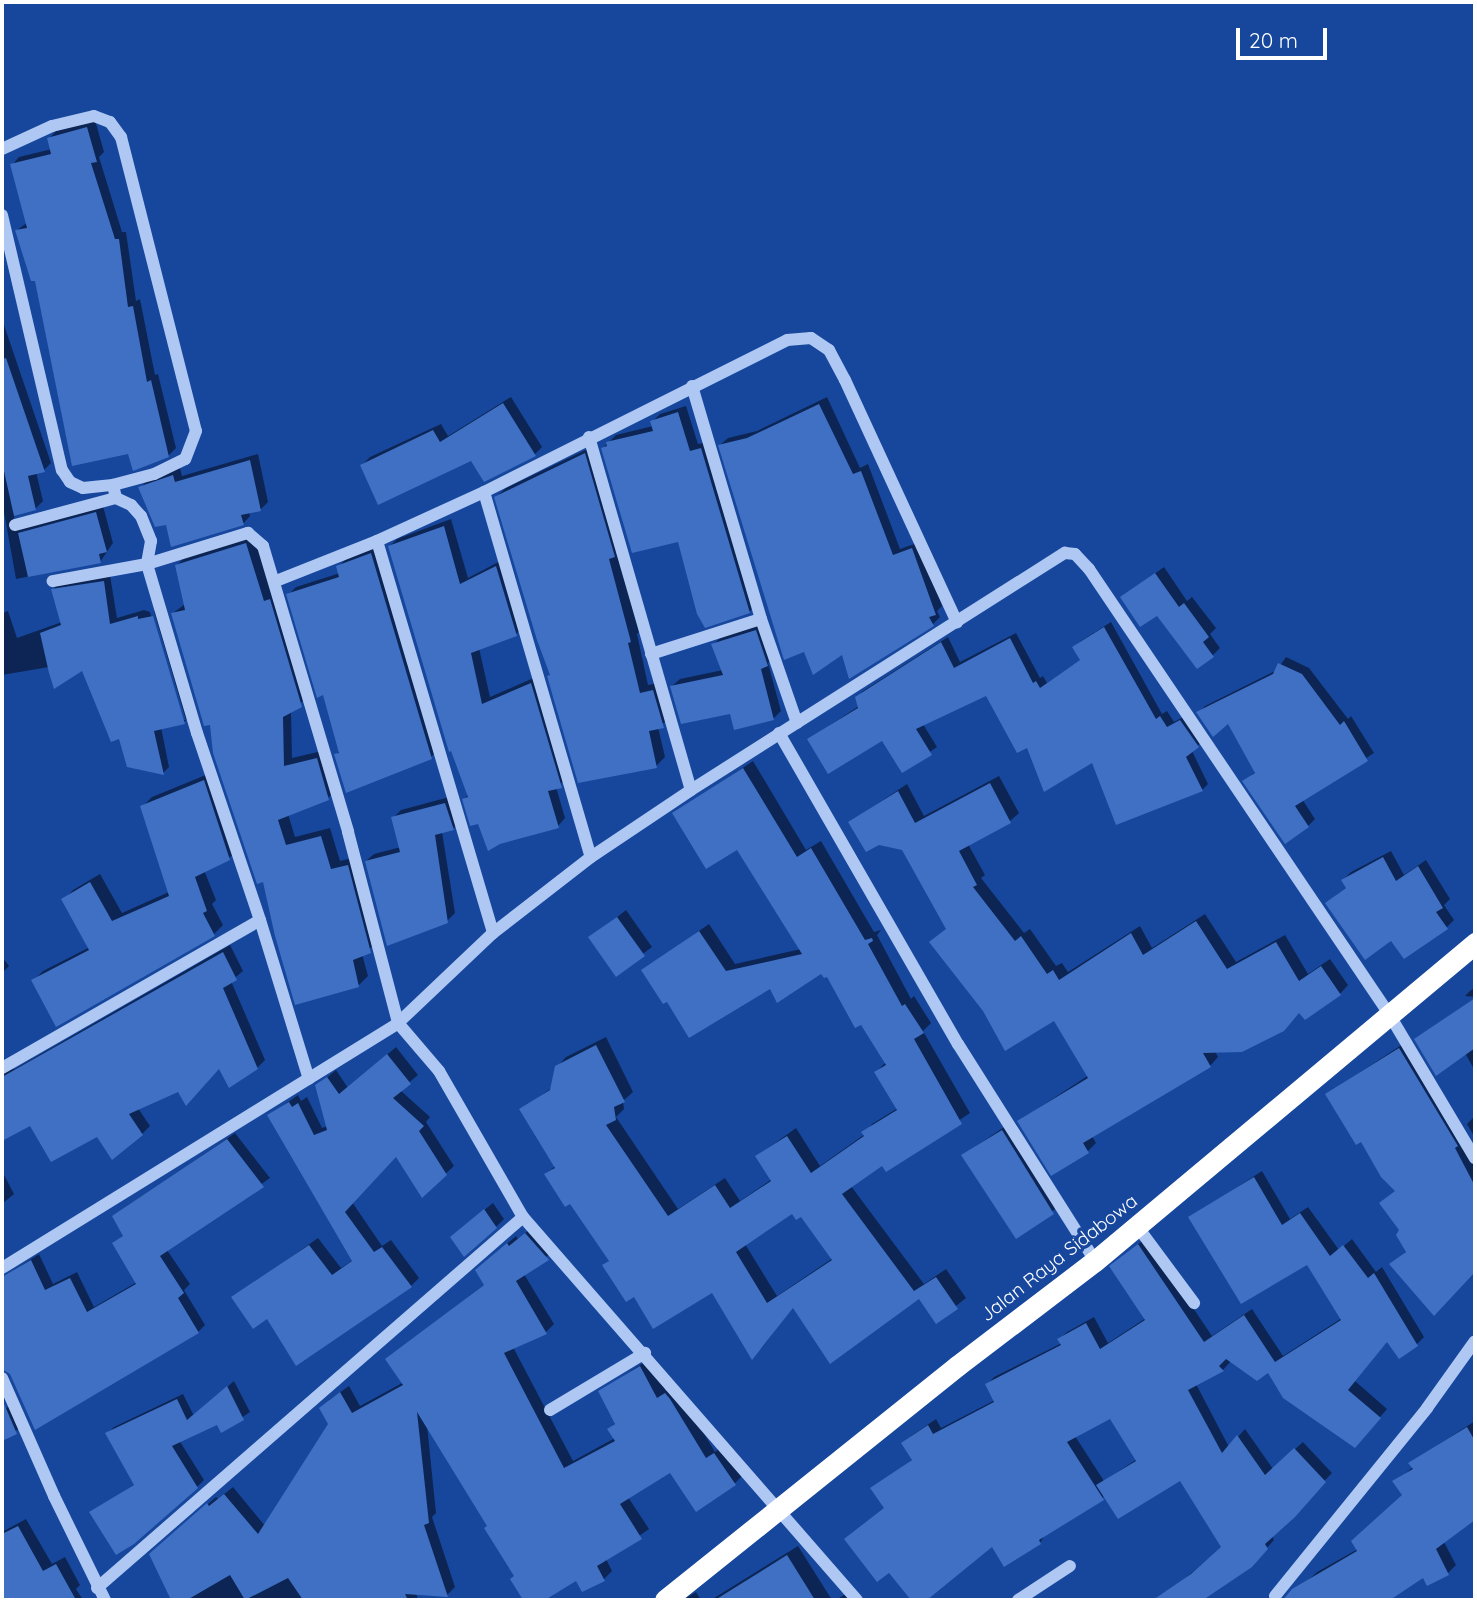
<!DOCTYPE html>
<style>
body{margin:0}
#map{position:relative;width:1477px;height:1602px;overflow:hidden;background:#17479d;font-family:Quicksand,sans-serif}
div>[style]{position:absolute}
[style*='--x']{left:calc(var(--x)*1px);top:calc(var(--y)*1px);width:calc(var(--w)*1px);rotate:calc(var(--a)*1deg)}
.shadow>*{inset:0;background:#0007}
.building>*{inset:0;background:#3f70c4}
.minor>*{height:12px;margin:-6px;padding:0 6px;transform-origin:6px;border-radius:6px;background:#aec8f3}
.highway>*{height:21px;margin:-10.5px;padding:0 10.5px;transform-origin:10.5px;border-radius:10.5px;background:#fff}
span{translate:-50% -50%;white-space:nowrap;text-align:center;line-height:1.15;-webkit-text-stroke:7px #17479d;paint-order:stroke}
.street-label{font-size:19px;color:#fff}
.frame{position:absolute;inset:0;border:4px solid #fff;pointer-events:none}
.scale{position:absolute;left:1236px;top:28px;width:91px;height:32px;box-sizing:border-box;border:4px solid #fff;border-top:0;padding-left:9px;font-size:21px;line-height:24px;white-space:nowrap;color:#fff;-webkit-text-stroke:5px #17479d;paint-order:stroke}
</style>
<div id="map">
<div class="shadow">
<i style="clip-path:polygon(95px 120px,104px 152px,99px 157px,122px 232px,126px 232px,136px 301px,140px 299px,155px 375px,158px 374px,176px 448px,168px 456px,129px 452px,36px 279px,17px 230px,27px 223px,12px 165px,19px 157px,52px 149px,49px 139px,56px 131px)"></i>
<i style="clip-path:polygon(2px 319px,51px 463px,44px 470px,36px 472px,43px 501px,35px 509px,15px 515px,13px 520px,103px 506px,113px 543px,100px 562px,16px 579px,4px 512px,2px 512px)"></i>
<i style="clip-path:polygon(511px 397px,542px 447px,534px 455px,362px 465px,370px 457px,441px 424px,448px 436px)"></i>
<i style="clip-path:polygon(827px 397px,860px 468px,868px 464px,900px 549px,920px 542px,942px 606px,937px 611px,940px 617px,932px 625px,843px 652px,720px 445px,728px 438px,757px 431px)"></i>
<i style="clip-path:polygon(686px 406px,698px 444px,709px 442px,757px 604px,749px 612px,680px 539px,603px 448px,616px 435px,653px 426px,652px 422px,660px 414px)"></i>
<i style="clip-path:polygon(594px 446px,639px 632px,637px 634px,648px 685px,662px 682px,672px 717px,658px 727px,665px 757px,656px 766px,551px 674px,496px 497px,506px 488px)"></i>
<i style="clip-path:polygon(258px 454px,268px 502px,260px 510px,249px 512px,250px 516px,243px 524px,167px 523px,140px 488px,148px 480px,180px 468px,182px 476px)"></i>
<i style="clip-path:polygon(451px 519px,468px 578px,504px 559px,524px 627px,516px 634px,479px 648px,490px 697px,538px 676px,568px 778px,556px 787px,565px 818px,558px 826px,479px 822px,464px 799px,469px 794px,390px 546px,397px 539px)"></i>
<i style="clip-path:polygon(255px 535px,310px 696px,291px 710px,292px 758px,326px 750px,337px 789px,328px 798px,288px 814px,295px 837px,330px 828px,340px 861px,356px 857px,379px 942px,362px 954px,368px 976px,359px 985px,265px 880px,173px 613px,185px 604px,177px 565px,186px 556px)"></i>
<i style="clip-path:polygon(379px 546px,439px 749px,431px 757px,336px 755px,341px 750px,325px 692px,288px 595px,296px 587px,340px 573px,338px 567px,346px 559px)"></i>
<i style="clip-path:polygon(1164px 567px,1187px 601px,1192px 597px,1216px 628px,1210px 634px,1220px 648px,1212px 656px,1157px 613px,1122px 597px)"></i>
<i style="clip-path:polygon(110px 575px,117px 618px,144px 610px,150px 612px,182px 720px,186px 720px,154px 611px,160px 610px,191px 715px,184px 722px,161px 727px,169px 767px,163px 773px,120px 737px,83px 669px,49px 667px,2px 675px,2px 613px,8px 611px,17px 638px,62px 622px,53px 590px,59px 583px)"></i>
<i style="clip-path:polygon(1111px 622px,1162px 714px,1167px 711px,1174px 722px,1187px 715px,1204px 740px,1192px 751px,1208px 784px,1202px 790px,1028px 745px,986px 694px,923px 724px,937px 747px,902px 771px,883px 739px,809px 739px,859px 706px,857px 697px,863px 691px,948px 637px,960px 662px,1016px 633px,1040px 678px,1043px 676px,1047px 683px,1082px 659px,1074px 647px,1081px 641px)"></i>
<i style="clip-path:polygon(763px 623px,775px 657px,768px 663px,781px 711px,773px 719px,672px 686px,680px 679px,723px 670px,713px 645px,721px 637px)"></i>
<i style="clip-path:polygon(1286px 657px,1309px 668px,1348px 719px,1351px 716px,1374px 753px,1302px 799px,1315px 819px,1308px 826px,1245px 781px,1256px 771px,1229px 722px,1198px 713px,1205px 706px,1277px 670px)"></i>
<i style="clip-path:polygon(evenodd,753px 761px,806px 850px,821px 841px,874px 932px,881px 930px,877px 935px,911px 999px,914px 996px,931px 1023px,923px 1031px,970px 1113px,886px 1169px,883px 1164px,851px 1186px,924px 1284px,946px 1269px,966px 1298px,937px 1321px,920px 1296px,794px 1306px,761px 1349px,712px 1291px,635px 1295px,604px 1265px,610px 1260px,571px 1201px,546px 1175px,556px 1165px,521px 1110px,553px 1087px,557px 1067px,566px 1057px,606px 1037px,633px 1092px,623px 1101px,624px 1109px,616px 1117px,678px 1209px,725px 1178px,740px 1201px,772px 1179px,757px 1156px,796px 1128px,820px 1166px,865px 1134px,872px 1124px,898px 1108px,876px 1072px,886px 1062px,827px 974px,822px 972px,771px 987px,667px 999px,643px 970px,709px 924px,735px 964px,801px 949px,737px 848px,675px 813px,753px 761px,793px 1212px,802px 1214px,833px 1258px,777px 1296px,745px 1244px,793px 1212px)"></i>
<i style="clip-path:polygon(213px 772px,239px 849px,229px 858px,204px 870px,216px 900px,212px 904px,223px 925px,214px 934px,33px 981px,43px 971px,90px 947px,64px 900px,73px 890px,100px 874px,122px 913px,169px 892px,142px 807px,152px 797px)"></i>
<i style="clip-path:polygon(999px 776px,1019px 813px,1010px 821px,968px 844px,985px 875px,981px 878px,1024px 933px,1030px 929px,1056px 966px,1062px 963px,1068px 972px,1140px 926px,1152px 948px,1205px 914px,1236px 962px,1285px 935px,1308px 974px,1330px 959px,1348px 985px,1340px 994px,1215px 1051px,1218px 1057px,1210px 1066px,1092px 1136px,1096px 1143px,1088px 1151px,1019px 1121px,1089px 1075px,1055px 1018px,948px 928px,903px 848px,850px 822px,907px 784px,924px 816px)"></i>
<i style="clip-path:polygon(453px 796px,460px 821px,453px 829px,442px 832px,455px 913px,447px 921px,366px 861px,374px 854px,401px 847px,393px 818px,401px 810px)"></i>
<i style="clip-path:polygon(1391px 851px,1404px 875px,1426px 860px,1450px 899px,1444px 905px,1454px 920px,1447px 927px,1392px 938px,1335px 896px,1347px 887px,1343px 880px,1351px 872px)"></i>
<i style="clip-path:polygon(626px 910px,652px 947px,616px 974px,591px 938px)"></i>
<i style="clip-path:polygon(230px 945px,243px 971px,231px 981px,265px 1060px,257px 1068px,220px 1067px,138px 1108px,150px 1126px,142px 1134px,98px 1134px,31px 1123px,2px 1139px,2px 1070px,15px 1069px)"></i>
<i style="clip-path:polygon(2px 957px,9px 966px,2px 973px)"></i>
<i style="clip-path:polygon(1475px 987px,1475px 997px,1465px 996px,1470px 991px)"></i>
<i style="clip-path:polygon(1475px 998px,1475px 1071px,1465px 1053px,1416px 1039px)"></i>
<i style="clip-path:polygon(1406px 1042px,1475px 1157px,1475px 1271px,1472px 1273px,1391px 1264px,1408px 1250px,1401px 1230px,1397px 1190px,1327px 1094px)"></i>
<i style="clip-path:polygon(396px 1047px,418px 1075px,400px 1090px,430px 1117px,426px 1122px,454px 1166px,422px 1195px,396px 1154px,352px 1202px,382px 1246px,391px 1240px,419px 1278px,411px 1286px,268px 1316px,234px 1297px,318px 1238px,341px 1268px,353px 1260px,270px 1115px,298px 1095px,301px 1101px,307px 1097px,322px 1128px,328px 1126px,317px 1086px,336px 1070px,348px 1088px)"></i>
<i style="clip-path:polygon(1475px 1116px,1475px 1138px,1467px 1124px)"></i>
<i style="clip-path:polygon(1010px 1123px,1061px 1205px,1017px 1236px,963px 1155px)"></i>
<i style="clip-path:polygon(235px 1133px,270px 1178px,167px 1250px,190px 1284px,184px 1290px,205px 1325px,198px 1332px,24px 1393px,2px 1349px,2px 1286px,7px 1283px,4px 1277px,39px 1254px,53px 1284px,77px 1272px,94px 1307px,137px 1282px,114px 1244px,124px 1235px,114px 1216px)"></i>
<i style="clip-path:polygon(2px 1171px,14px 1194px,2px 1204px)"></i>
<i style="clip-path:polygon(evenodd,1262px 1171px,1290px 1219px,1308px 1207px,1339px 1250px,1352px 1239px,1376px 1272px,1382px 1267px,1424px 1337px,1417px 1344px,1388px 1340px,1355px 1381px,1387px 1409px,1362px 1438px,1268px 1371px,1231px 1361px,1223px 1370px,1196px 1384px,1229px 1447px,1245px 1429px,1273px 1469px,1303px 1442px,1332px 1473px,1272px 1536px,1274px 1540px,1251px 1565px,1200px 1600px,1179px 1600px,1172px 1589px,1223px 1547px,1180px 1478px,1105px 1496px,1046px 1533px,1040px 1543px,992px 1545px,924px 1600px,913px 1600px,889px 1571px,885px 1507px,873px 1488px,913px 1459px,904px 1443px,911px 1436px,936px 1419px,941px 1428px,995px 1400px,987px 1385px,994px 1377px,1062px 1343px,1059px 1339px,1067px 1332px,1094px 1317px,1108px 1343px,1146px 1318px,1119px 1259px,1146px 1238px,1212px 1336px,1252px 1309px,1283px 1356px,1342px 1318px,1307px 1262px,1190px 1218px,1262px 1171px,1111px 1417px,1137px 1459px,1104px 1481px,1075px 1436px,1111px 1417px)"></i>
<i style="clip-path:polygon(493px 1203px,504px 1219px,496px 1227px,460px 1229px)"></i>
<i style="clip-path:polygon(534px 1226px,555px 1250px,524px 1274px,554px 1324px,546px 1332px,513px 1347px,573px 1461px,615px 1438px,609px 1429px,616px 1422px,600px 1392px,649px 1359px,666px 1391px,674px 1386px,678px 1390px,715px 1452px,723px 1446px,743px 1475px,735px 1483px,670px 1471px,628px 1497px,649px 1529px,606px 1559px,612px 1571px,604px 1579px,577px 1579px,541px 1600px,525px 1600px,512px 1579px,515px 1575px,489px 1526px,427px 1425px,436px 1513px,432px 1517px,455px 1587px,447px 1595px,416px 1593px,418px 1600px,173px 1600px,151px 1554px,216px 1497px,218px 1499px,233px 1487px,265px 1526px,330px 1424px,329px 1400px,349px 1386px,360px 1406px,404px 1382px,387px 1359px,485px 1284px,485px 1263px,516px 1236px,518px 1239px)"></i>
<i style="clip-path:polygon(234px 1381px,250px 1412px,222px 1431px,217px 1422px,179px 1440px,204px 1480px,197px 1487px,92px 1513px,135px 1484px,108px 1433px,114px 1427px,183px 1394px,194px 1416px)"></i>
<i style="clip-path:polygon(9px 1406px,19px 1429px,2px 1439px,2px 1411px)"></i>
<i style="clip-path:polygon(1475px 1421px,1475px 1518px,1444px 1542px,1456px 1565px,1448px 1573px,1423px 1575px,1387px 1600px,1375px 1600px,1373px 1597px,1368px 1600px,1297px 1600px,1293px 1595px,1300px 1588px,1317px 1572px,1358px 1549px,1404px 1495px,1399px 1479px,1413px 1467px,1410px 1463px)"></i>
<i style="clip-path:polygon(26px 1519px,52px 1564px,65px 1557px,80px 1585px,76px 1589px,83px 1600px,5px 1600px,2px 1594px,2px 1532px)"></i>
<i style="clip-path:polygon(798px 1546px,832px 1600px,711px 1600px)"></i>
<i style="clip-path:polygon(853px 1589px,860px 1600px,836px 1600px)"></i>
<i style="clip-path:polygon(696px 1592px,701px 1600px,683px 1600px)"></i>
</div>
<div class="building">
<i style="clip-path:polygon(87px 127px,97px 162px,91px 163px,115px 239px,119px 239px,128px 307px,133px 306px,147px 382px,151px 380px,169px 457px,133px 471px,128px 454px,72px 466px,35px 281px,31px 281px,15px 230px,27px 228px,10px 164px,51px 154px,47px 138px)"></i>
<i style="clip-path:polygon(6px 358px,45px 472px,28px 476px,36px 510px,14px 516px,2px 462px,2px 359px)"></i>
<i style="clip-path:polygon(503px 403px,536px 456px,484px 482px,471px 461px,378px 505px,360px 465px,433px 430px,440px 442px)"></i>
<i style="clip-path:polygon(819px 404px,853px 474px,861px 471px,893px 555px,912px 548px,936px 615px,929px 617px,934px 626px,849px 679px,842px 655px,813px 675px,804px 652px,784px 660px,718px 445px,747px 438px)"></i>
<i style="clip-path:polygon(678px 412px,690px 451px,701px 448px,750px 613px,705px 628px,697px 614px,678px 542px,632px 553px,601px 448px,607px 446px,606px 442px,653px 431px,650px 421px)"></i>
<i style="clip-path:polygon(585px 453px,615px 557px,609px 559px,631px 642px,628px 643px,640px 693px,653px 690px,664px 728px,649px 731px,657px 768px,578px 783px,547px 676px,550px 675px,537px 640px,494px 497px)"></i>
<i style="clip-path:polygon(250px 460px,261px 511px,241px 515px,244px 525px,171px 547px,166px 525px,155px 527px,138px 487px,173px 475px,175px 482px)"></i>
<i style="clip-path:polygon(96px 512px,107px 552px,99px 554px,101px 563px,28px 577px,18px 533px)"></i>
<i style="clip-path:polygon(444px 526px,460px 584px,496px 566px,517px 636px,471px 653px,482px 704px,531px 683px,562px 788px,548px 791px,559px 828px,500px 844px,488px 851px,478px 824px,470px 826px,462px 799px,468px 797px,451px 751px,449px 752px,388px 546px)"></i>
<i style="clip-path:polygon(246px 543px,264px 601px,270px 599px,302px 707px,283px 717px,284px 766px,317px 758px,329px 800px,278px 820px,286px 845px,321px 836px,331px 869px,348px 865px,371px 953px,353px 960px,359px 987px,295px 1005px,275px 936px,263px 882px,257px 884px,213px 753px,210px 725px,204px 726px,171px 613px,185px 610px,175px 565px)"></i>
<i style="clip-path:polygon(371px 553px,432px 759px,346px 793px,334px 754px,339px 753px,323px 695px,317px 698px,286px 594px,339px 577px,336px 566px)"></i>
<i style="clip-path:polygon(1155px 573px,1179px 607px,1184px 603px,1209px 637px,1203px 642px,1214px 657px,1197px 669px,1157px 616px,1140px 627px,1120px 597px)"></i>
<i style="clip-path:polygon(104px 581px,110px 624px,138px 616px,138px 619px,153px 616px,185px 724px,154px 731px,164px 775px,127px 767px,119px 739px,111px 742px,82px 671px,54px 689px,49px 673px,40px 633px,61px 625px,51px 589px)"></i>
<i style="clip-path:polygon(1104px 627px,1156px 719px,1160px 716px,1167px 727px,1180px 720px,1199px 747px,1186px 757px,1203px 791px,1116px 825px,1092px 763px,1044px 792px,1027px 748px,1017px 753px,986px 696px,916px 729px,932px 755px,902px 773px,882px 741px,828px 774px,807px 739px,858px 708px,855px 697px,941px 642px,954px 668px,1010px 638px,1033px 683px,1036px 681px,1040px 688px,1080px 660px,1072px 647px)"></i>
<i style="clip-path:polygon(756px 630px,768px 666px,761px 669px,774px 720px,734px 730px,730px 714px,681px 724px,670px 686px,723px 675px,711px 644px)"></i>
<i style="clip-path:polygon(1278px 663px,1302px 674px,1340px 725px,1344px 721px,1368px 761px,1295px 806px,1309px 827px,1285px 844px,1242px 781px,1255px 773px,1228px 724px,1213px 737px,1196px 712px,1273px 674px)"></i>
<i style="clip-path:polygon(evenodd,743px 768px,797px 857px,811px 848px,865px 940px,872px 938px,873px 941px,868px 944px,902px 1006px,905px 1004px,924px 1033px,914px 1039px,962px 1124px,886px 1172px,882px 1166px,842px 1194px,914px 1291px,936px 1277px,958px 1309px,936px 1324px,919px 1299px,830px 1364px,793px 1308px,752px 1360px,712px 1293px,653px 1329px,634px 1297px,626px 1302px,602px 1265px,609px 1261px,570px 1204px,565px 1207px,544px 1174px,555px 1168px,519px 1109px,550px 1090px,555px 1066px,596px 1045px,625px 1102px,614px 1107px,616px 1120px,606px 1125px,668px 1216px,715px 1185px,730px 1208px,771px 1181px,755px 1156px,787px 1136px,811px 1173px,864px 1136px,861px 1132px,897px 1110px,874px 1072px,886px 1065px,861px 1025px,855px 1028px,827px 977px,824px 978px,821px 974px,777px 1003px,770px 989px,689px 1038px,667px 1002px,663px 1004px,641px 970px,699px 931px,726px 971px,802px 954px,737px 850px,706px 869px,672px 813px,743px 768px,792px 1214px,796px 1220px,801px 1217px,832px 1260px,767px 1303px,736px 1252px,792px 1214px)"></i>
<i style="clip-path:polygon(204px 780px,230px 860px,195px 877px,207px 911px,203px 913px,215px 936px,56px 1027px,31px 980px,89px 950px,61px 899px,90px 882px,112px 921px,169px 896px,140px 806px)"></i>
<i style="clip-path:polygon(990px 783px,1011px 823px,959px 851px,977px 885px,973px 887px,1015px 941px,1021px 936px,1047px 974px,1053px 970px,1059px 980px,1131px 933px,1143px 955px,1196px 921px,1227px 969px,1276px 942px,1299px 981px,1321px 966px,1341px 995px,1305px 1020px,1299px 1013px,1284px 1031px,1242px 1052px,1203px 1053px,1211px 1067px,1083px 1143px,1089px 1153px,1051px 1176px,1017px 1121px,1088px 1078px,1054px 1021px,1005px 1051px,983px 1011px,929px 942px,946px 929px,902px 850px,879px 845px,866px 852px,848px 822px,898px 791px,915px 823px)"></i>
<i style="clip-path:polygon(445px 803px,454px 830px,435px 835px,448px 923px,387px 946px,365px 861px,400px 852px,391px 817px)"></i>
<i style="clip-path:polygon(1383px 857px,1396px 881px,1418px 866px,1443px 908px,1436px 912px,1448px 929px,1404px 959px,1391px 941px,1365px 960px,1325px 903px,1346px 888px,1341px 880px)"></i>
<i style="clip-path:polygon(617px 917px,645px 956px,616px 977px,588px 937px)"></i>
<i style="clip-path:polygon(223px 952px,237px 980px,223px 988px,258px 1069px,229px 1088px,219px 1069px,186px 1106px,178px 1092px,129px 1114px,143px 1135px,112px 1160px,97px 1137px,51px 1162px,30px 1126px,2px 1141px,2px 1077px)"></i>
<i style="clip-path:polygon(1475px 998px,1475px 1048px,1436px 1076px,1414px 1039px)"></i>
<i style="clip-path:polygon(1399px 1048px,1458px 1146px,1455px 1148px,1475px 1186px,1475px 1272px,1434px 1316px,1389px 1264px,1406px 1252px,1396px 1235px,1399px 1230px,1379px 1203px,1395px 1191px,1381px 1177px,1361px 1142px,1356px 1145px,1325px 1094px)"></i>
<i style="clip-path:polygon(387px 1054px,411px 1084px,393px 1098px,424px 1126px,419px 1131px,447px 1175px,422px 1198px,396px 1157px,345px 1212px,374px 1252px,382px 1247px,412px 1287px,296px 1366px,267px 1319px,253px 1329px,231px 1297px,309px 1245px,332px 1275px,352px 1261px,267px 1115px,289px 1102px,292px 1107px,298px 1103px,314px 1135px,327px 1130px,315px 1085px,327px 1077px,339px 1094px)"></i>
<i style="clip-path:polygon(1002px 1130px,1054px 1214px,1016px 1239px,961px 1155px)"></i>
<i style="clip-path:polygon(227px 1139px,264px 1187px,160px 1256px,184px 1293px,178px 1298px,199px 1333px,35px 1430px,10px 1374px,2px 1369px,2px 1277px,31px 1260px,45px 1290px,70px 1278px,87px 1312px,136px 1284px,112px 1243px,123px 1236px,112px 1216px)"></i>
<i style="clip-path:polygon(1254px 1177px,1282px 1225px,1300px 1213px,1330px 1256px,1343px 1245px,1368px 1278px,1374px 1273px,1418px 1346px,1399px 1359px,1387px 1342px,1348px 1390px,1381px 1418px,1355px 1448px,1283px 1398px,1268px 1373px,1257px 1381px,1226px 1359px,1219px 1366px,1224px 1371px,1188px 1390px,1222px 1453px,1237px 1435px,1265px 1475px,1294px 1448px,1326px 1482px,1295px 1517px,1265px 1544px,1268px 1549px,1252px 1567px,1203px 1600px,1153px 1600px,1191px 1574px,1221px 1547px,1180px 1481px,1118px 1519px,1096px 1485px,1136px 1461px,1110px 1419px,1067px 1442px,1104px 1500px,1039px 1540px,1041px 1544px,1004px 1567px,992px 1547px,927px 1600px,911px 1600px,889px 1573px,877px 1582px,844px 1539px,884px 1508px,870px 1488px,912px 1460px,901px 1443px,928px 1425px,933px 1434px,994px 1402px,985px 1384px,1061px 1345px,1057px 1339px,1086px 1323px,1100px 1349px,1145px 1320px,1109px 1266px,1138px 1244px,1204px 1342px,1244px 1315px,1275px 1362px,1341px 1320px,1307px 1265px,1241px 1304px,1188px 1217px)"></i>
<i style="clip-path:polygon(484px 1209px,497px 1228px,464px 1257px,450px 1237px)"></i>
<i style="clip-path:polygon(525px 1233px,549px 1260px,516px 1281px,547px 1334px,504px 1353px,564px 1468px,615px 1441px,607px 1429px,615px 1424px,598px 1391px,640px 1366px,657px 1398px,665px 1393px,670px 1399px,706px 1458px,714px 1453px,736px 1485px,696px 1512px,670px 1473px,620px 1504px,642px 1539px,597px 1566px,605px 1581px,582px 1592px,576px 1581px,545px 1600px,523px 1600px,510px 1579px,514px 1576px,484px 1528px,487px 1526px,417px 1412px,429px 1523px,424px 1525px,448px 1597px,405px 1594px,408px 1600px,303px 1600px,288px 1578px,245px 1600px,230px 1575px,187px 1600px,171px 1600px,149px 1554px,207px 1503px,209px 1506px,224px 1494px,258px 1534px,328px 1424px,319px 1408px,340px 1392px,352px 1413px,403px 1385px,385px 1359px,484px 1285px,475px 1270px,507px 1243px,509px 1246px)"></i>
<i style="clip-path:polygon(227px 1386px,244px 1420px,221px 1433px,217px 1425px,172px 1446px,198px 1488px,134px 1544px,116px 1555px,89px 1512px,134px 1485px,105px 1433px,177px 1399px,187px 1420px)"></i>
<i style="clip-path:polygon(2px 1399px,17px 1434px,2px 1441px)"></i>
<i style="clip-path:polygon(1467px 1427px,1475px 1441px,1475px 1520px,1436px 1549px,1449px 1575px,1427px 1586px,1423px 1578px,1390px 1600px,1283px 1600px,1292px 1589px,1357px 1551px,1351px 1541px,1402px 1495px,1392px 1481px,1413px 1469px,1408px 1463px)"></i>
<i style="clip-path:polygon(18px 1526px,43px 1571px,56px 1564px,76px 1600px,2px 1600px,2px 1534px)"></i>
<i style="clip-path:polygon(787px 1555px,815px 1600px,715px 1600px)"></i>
</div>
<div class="minor">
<i style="--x:2;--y:149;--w:55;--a:-24.7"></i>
<i style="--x:52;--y:126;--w:43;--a:-13.4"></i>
<i style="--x:94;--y:116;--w:17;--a:21"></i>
<i style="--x:110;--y:122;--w:19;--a:54"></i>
<i style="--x:121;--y:137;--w:303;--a:75.7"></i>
<i style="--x:196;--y:431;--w:30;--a:111"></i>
<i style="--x:185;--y:459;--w:34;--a:154"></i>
<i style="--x:154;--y:474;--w:42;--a:165"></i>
<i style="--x:2;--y:215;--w:262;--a:76.8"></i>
<i style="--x:62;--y:470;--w:14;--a:56"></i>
<i style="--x:70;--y:482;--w:14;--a:25"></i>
<i style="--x:83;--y:488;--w:30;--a:-6"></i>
<i style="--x:113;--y:485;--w:13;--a:77"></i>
<i style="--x:116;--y:498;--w:17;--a:25"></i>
<i style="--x:131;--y:505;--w:15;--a:48"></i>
<i style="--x:141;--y:516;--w:27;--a:68"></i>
<i style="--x:151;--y:541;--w:23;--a:100"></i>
<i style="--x:147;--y:564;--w:106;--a:-17.1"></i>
<i style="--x:248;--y:533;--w:20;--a:41"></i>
<i style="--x:263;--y:546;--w:298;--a:73.4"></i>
<i style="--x:348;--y:832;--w:197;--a:75.3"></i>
<i style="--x:398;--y:1023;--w:63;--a:49.5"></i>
<i style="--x:439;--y:1071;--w:168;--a:60.1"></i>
<i style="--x:523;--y:1217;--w:508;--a:48.91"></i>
<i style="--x:692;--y:386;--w:243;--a:73.5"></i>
<i style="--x:761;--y:619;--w:110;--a:70.9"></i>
<i style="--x:589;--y:437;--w:367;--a:73.9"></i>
<i style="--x:484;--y:492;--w:380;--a:73.7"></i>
<i style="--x:15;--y:525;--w:105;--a:-15"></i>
<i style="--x:377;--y:541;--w:409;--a:73.5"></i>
<i style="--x:276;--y:581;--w:109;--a:-21.6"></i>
<i style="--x:377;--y:541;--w:118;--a:-24.6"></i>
<i style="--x:484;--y:492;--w:339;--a:-26.6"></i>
<i style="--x:787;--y:340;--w:24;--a:-5"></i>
<i style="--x:811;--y:338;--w:22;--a:34"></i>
<i style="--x:829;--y:350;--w:34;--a:62"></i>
<i style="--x:845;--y:380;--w:267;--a:65.2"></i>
<i style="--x:651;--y:654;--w:115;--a:-17.7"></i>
<i style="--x:779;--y:733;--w:359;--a:60.1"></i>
<i style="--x:958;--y:1044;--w:257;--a:57.7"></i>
<i style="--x:260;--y:920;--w:166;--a:72.9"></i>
<i style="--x:2;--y:1068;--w:297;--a:-29.8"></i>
<i style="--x:260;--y:920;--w:197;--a:-108.6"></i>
<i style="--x:197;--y:733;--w:176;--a:-106.5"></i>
<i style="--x:147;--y:564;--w:96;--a:169.7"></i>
<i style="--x:1137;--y:1226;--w:96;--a:53.5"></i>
<i style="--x:2;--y:1268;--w:466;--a:-31.7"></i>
<i style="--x:398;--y:1023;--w:131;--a:-43.5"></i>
<i style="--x:493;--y:933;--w:124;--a:-37.8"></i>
<i style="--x:591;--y:857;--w:120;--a:-33.8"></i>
<i style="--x:691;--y:790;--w:443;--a:-32.4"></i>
<i style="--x:1065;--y:553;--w:10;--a:6"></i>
<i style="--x:1075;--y:554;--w:21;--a:47"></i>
<i style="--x:1089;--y:569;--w:537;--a:56.01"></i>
<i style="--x:1389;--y:1014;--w:168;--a:59.2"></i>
<i style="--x:2;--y:1378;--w:129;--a:66.2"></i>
<i style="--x:54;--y:1496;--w:116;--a:63.9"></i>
<i style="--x:550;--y:1410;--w:111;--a:-31"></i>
<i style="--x:97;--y:1588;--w:565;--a:-41.05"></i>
<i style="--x:1275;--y:1596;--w:242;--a:-51"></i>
<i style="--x:1427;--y:1408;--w:82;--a:-54.4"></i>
<i style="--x:1018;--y:1600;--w:62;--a:-33.2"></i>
</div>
<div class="highway">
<i style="--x:665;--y:1600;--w:374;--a:-38.7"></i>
<i style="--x:957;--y:1366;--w:173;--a:-37.3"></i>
<i style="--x:1095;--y:1261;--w:496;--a:-39.9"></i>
</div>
<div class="street-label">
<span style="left:1059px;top:1258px;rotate:-38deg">Jalan Raya Sidabowa</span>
</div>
<div class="frame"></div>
<div class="scale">20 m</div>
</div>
